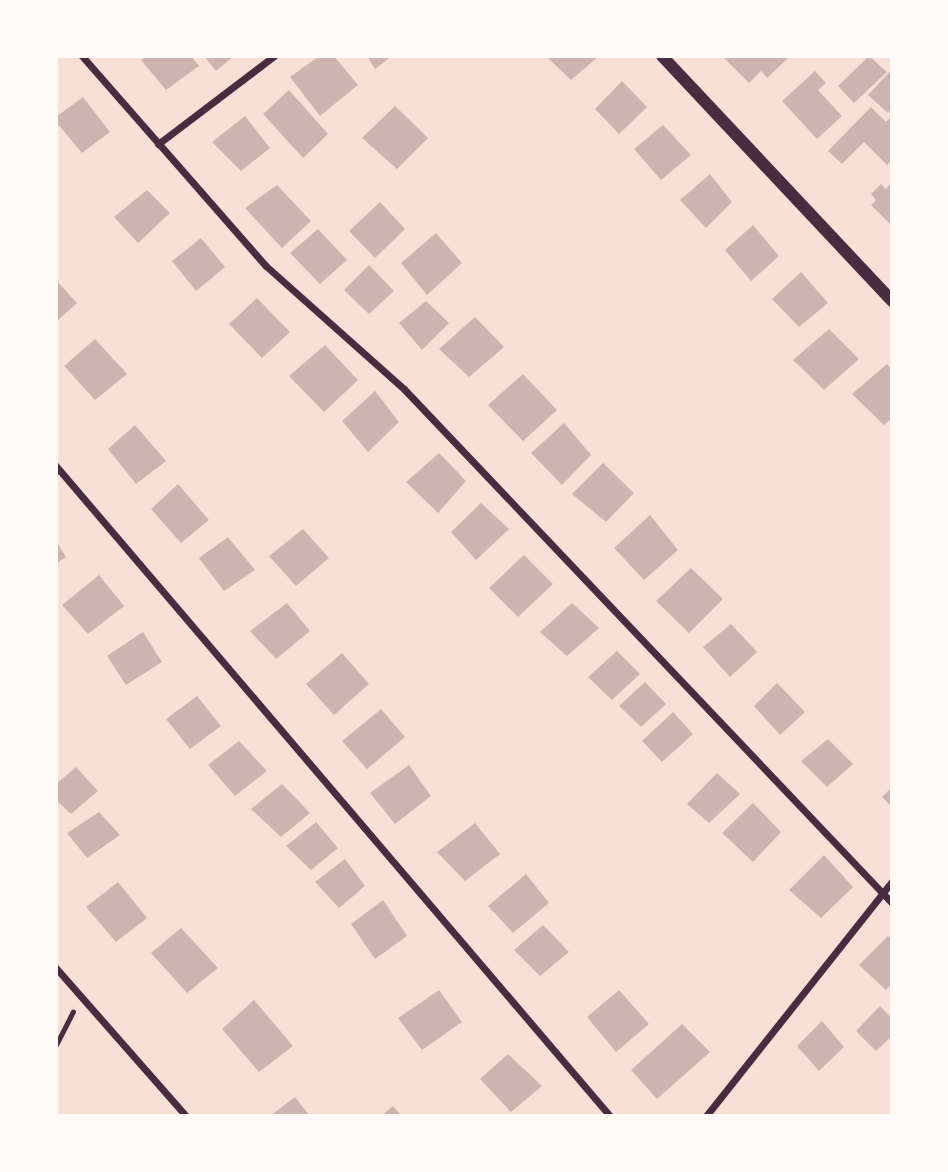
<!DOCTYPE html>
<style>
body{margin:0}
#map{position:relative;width:948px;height:1172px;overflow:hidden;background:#f7e1d7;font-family:Helvetica,sans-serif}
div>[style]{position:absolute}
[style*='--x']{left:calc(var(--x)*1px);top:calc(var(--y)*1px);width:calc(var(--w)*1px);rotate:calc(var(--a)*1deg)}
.building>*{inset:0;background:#ccb4b1}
.path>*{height:4.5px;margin:-2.25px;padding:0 2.25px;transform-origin:2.25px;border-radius:2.25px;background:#4a2c40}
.minor>*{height:7px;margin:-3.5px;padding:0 3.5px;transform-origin:3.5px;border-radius:3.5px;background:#4a2c40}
.tertiary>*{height:12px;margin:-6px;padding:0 6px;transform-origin:6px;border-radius:6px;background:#4a2c40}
span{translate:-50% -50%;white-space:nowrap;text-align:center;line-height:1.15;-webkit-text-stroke:5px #fffaf5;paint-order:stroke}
.frame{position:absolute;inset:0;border:58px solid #fffaf5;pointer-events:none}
</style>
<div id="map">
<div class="building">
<i style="clip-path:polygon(147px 56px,191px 56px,199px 66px,166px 90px,141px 60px)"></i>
<i style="clip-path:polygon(204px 56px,234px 56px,216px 71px)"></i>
<i style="clip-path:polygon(319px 56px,334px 56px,358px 85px,320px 116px,290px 77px)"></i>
<i style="clip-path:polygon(367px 56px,392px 56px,375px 69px)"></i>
<i style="clip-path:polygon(546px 56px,599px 56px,571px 80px)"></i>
<i style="clip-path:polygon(722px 56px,790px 56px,767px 78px,761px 71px,749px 83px)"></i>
<i style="clip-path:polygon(869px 56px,887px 72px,854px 103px,838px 86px)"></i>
<i style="clip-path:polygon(892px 69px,892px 108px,888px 113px,868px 95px)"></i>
<i style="clip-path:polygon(815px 71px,826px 83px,818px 90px,842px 116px,817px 139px,782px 101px)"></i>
<i style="clip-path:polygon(622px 81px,647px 107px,619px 134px,595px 109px)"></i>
<i style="clip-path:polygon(289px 90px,328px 134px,303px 158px,263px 114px)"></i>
<i style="clip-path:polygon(83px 97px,110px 132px,82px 153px,56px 122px,56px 117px)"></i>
<i style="clip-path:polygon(395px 106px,428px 138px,397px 169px,362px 138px)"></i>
<i style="clip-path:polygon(871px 107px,886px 122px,892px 116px,892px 160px,887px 165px,864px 142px,842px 164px,828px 151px)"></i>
<i style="clip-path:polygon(245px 116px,270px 148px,241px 171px,212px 142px)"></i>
<i style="clip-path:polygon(663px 125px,691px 155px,661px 180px,634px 149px)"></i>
<i style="clip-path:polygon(710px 174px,732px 202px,706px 228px,680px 200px)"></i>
<i style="clip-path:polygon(892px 182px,892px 226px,871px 205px,876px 200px,871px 194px,881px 184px,886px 189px)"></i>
<i style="clip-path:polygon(277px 185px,311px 221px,282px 248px,245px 208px)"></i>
<i style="clip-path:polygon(147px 190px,170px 213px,138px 243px,114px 217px)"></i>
<i style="clip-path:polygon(380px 202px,405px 229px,375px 258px,349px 231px)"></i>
<i style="clip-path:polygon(753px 225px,779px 256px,751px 281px,725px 250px)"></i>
<i style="clip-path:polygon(318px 229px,347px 260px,320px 284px,290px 253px)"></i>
<i style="clip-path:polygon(436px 233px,462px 263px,427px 295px,401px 263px)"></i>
<i style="clip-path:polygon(201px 238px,225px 267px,196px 291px,172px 261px)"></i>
<i style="clip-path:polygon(369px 265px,394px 291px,369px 314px,344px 290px)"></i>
<i style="clip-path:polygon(801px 272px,828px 303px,799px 327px,772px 299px)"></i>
<i style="clip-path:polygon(56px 280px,77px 303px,56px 322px)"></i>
<i style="clip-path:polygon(257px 298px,290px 332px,262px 358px,229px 324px)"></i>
<i style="clip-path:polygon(426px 301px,449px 323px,422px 350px,399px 323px)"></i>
<i style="clip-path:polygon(475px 317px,504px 347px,469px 377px,439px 349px)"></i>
<i style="clip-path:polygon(829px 329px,859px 359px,824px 390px,793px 360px)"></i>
<i style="clip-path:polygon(95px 339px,127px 374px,95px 400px,64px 366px)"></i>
<i style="clip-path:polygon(325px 345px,358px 380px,324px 412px,289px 376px)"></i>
<i style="clip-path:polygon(887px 364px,892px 370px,892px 418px,884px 425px,852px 394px)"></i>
<i style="clip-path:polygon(523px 374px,557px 410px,523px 441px,488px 405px)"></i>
<i style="clip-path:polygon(375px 391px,399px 422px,368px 452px,342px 421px)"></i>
<i style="clip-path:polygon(564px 423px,591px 455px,562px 485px,531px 453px)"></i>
<i style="clip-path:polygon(135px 425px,166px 461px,136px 484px,108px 449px)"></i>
<i style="clip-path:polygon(439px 453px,466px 481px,438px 513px,406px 482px)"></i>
<i style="clip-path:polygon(603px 463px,634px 493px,606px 522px,572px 494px)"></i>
<i style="clip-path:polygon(178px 484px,209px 520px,181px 543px,151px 509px)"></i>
<i style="clip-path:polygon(481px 503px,509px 529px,476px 560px,451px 532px)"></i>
<i style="clip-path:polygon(650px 515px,678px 550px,644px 580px,614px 548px)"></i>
<i style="clip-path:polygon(303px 529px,329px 558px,296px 586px,269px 556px)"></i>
<i style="clip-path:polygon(228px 537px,255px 570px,224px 591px,199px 558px)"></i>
<i style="clip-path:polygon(56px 541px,66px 557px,56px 564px)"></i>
<i style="clip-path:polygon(524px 555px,553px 584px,518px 617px,489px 588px)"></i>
<i style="clip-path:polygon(691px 568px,723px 599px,689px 633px,656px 601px)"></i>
<i style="clip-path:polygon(99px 575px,124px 606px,88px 634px,62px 605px)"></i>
<i style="clip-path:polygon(287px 603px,310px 631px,276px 659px,250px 631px)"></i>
<i style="clip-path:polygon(572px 603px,599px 628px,567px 656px,540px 632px)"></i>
<i style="clip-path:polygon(731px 624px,757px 652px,730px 677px,703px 647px)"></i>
<i style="clip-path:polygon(143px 632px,162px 662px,126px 685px,107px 656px)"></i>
<i style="clip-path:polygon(617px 651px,640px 674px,612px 700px,588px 677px)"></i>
<i style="clip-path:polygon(342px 653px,369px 684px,334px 715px,306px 684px)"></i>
<i style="clip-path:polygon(645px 682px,666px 704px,641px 727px,619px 706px)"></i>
<i style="clip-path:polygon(777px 683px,805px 712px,780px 735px,754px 706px)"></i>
<i style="clip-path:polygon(197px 696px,221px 726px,190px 749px,166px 719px)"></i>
<i style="clip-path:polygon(381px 709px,405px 737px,367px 769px,342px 741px)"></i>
<i style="clip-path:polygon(673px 712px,693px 734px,662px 762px,642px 741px)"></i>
<i style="clip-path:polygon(828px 739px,853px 764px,827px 787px,801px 761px)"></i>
<i style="clip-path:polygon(239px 741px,267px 771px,235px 796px,208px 765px)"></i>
<i style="clip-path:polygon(409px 765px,431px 796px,395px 824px,370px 793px)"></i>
<i style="clip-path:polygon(76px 767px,98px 791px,71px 814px,56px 800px,56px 784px)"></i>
<i style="clip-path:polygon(717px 773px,740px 794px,709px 823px,687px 804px)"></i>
<i style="clip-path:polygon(282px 784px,310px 813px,281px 837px,251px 809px)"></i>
<i style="clip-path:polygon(892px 787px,892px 807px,882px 797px)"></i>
<i style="clip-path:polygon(753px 803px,781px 832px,753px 862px,722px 833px)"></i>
<i style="clip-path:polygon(99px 812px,120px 835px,87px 858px,67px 833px)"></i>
<i style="clip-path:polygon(316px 822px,338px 848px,311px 870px,286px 846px)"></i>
<i style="clip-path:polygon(475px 823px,500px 854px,465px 881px,437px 852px)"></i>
<i style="clip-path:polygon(824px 855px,853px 887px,821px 918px,789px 890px)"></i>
<i style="clip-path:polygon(345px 859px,365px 886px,339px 908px,315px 882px)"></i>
<i style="clip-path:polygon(526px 874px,549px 903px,513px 933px,488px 906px)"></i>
<i style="clip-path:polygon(118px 882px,147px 918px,116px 942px,86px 907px)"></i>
<i style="clip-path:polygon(383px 900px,407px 936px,375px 959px,351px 924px)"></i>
<i style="clip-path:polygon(543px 925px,569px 952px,540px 976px,514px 950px)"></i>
<i style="clip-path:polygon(181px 928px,218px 968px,187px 993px,151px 953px)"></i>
<i style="clip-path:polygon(888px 936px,892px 939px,892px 984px,886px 990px,859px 965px)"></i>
<i style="clip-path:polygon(439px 990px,462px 1022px,422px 1050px,398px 1018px)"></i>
<i style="clip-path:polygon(619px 990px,649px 1024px,616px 1052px,587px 1017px)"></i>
<i style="clip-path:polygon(254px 1000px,293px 1046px,259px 1072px,222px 1029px)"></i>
<i style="clip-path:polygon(880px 1006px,892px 1019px,892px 1036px,876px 1051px,856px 1031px)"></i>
<i style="clip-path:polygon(822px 1021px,844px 1047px,819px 1071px,797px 1046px)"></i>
<i style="clip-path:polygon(682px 1024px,710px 1052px,657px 1099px,631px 1070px)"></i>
<i style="clip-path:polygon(508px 1054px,542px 1086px,511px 1112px,480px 1079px)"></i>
<i style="clip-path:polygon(295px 1097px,310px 1116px,270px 1116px)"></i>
<i style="clip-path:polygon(393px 1106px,402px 1116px,381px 1116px)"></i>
</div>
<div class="path">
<i style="--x:56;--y:1045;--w:37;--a:-63"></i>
</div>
<div class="minor">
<i style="--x:82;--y:56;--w:279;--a:48.8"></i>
<i style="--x:266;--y:266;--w:185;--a:41.7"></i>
<i style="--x:404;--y:389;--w:709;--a:46.49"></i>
<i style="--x:158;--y:144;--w:146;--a:-37.2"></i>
<i style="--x:56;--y:466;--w:854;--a:49.56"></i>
<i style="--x:56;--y:968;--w:197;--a:48.7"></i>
<i style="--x:706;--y:1116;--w:300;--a:-51.6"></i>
</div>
<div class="tertiary">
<i style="--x:662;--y:56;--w:336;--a:46.8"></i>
</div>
<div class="frame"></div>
</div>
